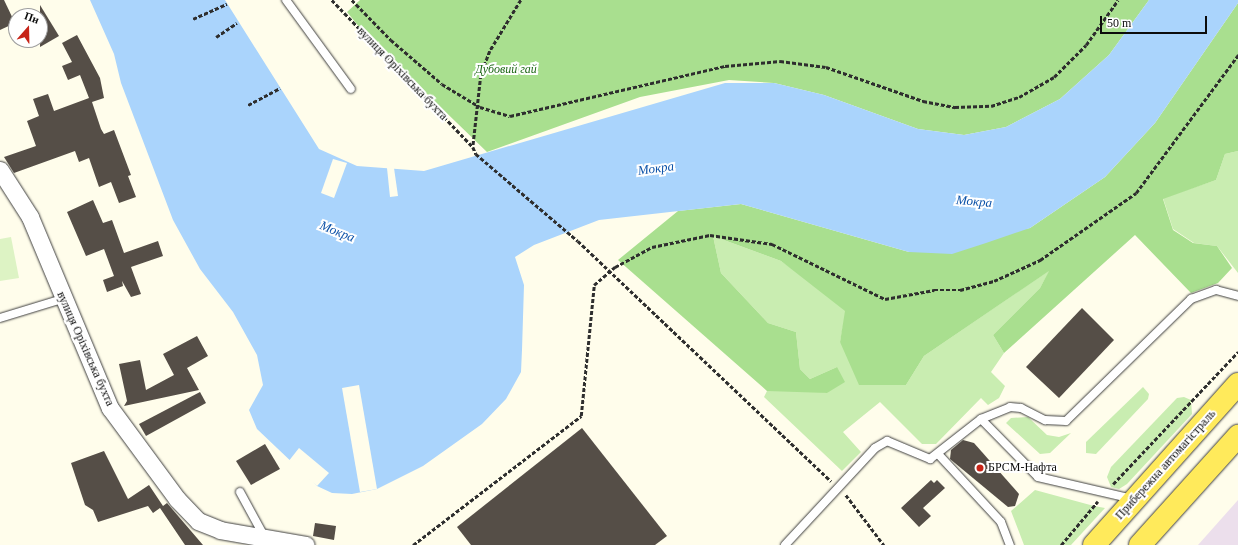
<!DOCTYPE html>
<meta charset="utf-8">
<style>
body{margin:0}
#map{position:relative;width:1238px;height:545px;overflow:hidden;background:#fffdeb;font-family:Georgia,serif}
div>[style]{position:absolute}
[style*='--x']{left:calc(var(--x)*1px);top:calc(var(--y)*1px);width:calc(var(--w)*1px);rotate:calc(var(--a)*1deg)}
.industrial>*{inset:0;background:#ecdfec}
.green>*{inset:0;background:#c9edb1}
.forest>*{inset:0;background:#a9df8f}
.pitch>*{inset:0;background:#ddf3c4}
.water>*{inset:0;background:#aad4fc}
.pier>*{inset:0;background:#fffdeb}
.building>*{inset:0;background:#554e47}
.path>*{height:2.5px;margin-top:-1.25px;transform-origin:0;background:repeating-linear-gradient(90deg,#2e2e2e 0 4px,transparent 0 6px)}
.roads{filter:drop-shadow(0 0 1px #3f3f3f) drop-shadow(0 0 1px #3f3f3f)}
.lane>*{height:8px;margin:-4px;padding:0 4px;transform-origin:4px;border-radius:4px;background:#fff}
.street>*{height:17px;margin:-8.5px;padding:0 8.5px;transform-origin:8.5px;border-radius:8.5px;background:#fff}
.primary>*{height:22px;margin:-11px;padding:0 11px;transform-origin:11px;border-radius:11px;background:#ffea5b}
.dots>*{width:11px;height:11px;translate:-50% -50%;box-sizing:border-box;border:2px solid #fff;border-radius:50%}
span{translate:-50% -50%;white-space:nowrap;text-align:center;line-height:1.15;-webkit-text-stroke:4px #fff;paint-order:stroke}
.park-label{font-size:12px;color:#1e6817;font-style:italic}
.street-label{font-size:12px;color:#0c0c0c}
.poi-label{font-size:12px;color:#0c0c0c}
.left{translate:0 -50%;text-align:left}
.water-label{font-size:13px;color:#0b51a8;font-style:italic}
.north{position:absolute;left:8px;top:8px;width:40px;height:40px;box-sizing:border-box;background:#fff;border:1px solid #9e9e9e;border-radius:50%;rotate:20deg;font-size:11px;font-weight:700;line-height:16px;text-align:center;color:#0c0c0c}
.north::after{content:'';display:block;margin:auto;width:14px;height:18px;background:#c72418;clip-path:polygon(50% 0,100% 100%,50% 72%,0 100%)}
.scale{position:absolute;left:1100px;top:16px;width:107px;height:18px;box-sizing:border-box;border:2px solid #0c0c0c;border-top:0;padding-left:5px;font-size:12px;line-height:14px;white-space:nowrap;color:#0c0c0c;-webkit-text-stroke:3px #fff;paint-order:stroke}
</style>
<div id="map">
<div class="industrial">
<i style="clip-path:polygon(1238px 500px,1238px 545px,1198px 545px)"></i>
</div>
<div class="green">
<i style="clip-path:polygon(1238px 151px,1238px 273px,1217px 246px,1194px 243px,1173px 229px,1163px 198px,1216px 180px,1225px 154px)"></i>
<i style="clip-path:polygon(713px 236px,781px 261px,808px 280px,846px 311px,840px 342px,906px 385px,924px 356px,1050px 270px,1040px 288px,993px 335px,1004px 353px,991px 372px,1005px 386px,999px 398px,988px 405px,981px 398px,936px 444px,922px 444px,880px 402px,843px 432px,861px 452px,842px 471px,764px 397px,767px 391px,786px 387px,827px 393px,837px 367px,810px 379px,800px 369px,796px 332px,768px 323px,721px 273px)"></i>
<i style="clip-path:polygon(1143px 387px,1149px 394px,1148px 399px,1096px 454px,1086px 453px,1086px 442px)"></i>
<i style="clip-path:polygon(1184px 397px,1191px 400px,1192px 414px,1127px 484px,1119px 489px,1111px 487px,1107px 477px,1111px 467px,1177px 398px)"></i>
<i style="clip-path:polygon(1028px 417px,1047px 435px,1059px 437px,1071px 433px,1050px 453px,1040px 454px,1006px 423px,1011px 418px)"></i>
<i style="clip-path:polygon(1035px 490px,1094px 506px,1105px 508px,1071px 545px,1024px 545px,1011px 511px)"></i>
</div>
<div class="forest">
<i style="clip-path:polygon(360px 0,1149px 0,1109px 55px,1060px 99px,1006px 127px,964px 135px,918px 129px,824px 95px,774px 83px,729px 80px,640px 97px,487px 152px,365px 34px,347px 12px)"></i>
<i style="clip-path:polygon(1238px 3px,1238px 151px,1225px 154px,1216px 180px,1163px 199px,1173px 230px,1193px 243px,1217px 246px,1232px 268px,1218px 283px,1191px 293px,1135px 235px,1004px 353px,993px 335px,1040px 288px,1049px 271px,924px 356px,906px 385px,859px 385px,840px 342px,845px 311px,781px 261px,713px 236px,721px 273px,768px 323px,796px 332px,800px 369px,810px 379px,837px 367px,845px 382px,827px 393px,767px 391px,618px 260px,678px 211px,741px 204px,909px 252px,1030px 228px,1105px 177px,1155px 123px)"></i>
</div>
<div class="pitch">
<i style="clip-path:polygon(11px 237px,19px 278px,0 281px,0 239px)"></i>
</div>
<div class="water">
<i style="clip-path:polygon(90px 0,225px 0,319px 149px,357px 166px,424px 171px,725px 83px,774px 83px,824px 95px,918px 129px,964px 135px,1006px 127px,1060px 99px,1109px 55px,1149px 0,1238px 0,1238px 3px,1155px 123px,1105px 177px,1030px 228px,986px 243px,952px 254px,909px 252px,741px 204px,599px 220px,534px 245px,515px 257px,524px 285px,522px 350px,521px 372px,506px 399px,482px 424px,423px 466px,377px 489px,352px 494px,332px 493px,317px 486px,257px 429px,249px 410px,263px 385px,257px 355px,233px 312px,200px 269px,173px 220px,121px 83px,114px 54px)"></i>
</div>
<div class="pier">
<i style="clip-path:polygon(333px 159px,347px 163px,334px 198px,321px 193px)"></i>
<i style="clip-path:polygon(387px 168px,394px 168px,398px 196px,390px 197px)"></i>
<i style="clip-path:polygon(359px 385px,377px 489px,360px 492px,342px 388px)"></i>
<i style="clip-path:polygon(299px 448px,329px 473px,317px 486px,288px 462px)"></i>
</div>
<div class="building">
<i style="clip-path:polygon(0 0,4px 0,15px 23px,0 30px)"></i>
<i style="clip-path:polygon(40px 5px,59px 36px,40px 47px)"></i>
<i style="clip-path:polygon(77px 35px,100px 78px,104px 98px,92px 102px,101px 129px,104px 134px,114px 130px,131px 175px,128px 176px,136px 197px,119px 203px,111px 182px,99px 187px,89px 158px,79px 162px,75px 151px,14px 173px,4px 157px,36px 146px,27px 121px,39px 116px,33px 99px,48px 94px,54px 111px,89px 98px,80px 75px,68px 80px,62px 66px,72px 62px,62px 43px)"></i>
<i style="clip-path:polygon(93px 200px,103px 223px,112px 220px,124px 253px,158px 241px,163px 256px,131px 267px,141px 294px,131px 297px,122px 281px,123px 286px,107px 292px,103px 280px,114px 276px,104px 249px,86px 256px,67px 212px)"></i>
<i style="clip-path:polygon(1082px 308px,1114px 340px,1059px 398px,1026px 367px)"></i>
<i style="clip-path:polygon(197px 336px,208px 356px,187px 368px,199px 390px,124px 406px,127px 401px,119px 364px,140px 360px,146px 390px,174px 375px,163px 354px)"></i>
<i style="clip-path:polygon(200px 392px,206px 403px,146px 436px,139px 424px)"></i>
<i style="clip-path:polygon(582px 428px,667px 536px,655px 545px,471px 545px,457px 527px)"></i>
<i style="clip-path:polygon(963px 440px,974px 443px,1019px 494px,1015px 506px,1008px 507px,950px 459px,951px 450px)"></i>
<i style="clip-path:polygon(265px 444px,280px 469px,251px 485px,236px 461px)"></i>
<i style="clip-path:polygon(104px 451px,128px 499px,149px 485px,163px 506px,167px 503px,203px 545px,185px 545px,160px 508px,153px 513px,148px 506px,98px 522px,93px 510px,85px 505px,71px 463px)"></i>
<i style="clip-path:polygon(931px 480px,934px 483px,937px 480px,945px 488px,923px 508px,931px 516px,919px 527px,901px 508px)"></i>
<i style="clip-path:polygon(315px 523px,336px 526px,334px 540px,313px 536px)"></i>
</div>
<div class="path">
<i style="--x:332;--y:0;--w:204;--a:46.2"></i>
<i style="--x:352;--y:0;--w:56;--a:45.7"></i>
<i style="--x:391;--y:40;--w:67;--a:40.8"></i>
<i style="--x:442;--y:84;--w:44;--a:31.2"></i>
<i style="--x:480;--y:107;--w:31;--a:17"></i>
<i style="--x:510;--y:116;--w:221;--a:-13.1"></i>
<i style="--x:725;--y:66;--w:55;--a:-5.2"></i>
<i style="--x:780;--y:61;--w:46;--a:7.4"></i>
<i style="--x:826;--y:67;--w:103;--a:19.3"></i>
<i style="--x:923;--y:101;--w:33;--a:11"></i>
<i style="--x:955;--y:107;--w:36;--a:-2"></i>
<i style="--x:991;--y:106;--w:29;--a:-18"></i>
<i style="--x:1019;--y:97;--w:40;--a:-29.7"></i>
<i style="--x:1054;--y:77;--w:45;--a:-45"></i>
<i style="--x:1086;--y:45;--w:55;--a:-54.6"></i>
<i style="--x:521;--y:0;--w:60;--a:121.3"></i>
<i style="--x:490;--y:51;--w:26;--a:111"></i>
<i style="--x:481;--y:75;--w:72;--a:96.3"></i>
<i style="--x:473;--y:147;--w:8;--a:67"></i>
<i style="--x:476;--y:154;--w:134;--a:40.5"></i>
<i style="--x:578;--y:241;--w:349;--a:43.5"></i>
<i style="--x:193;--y:19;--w:37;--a:-24"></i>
<i style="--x:216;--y:37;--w:25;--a:-34"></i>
<i style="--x:248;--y:105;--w:36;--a:-28"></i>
<i style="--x:1113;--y:484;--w:182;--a:-46.6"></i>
<i style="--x:846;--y:495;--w:63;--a:52.8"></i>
<i style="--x:413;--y:545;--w:212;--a:-37.5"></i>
<i style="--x:581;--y:416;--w:132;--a:-84.3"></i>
<i style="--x:594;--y:285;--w:28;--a:-41"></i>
<i style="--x:615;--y:267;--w:42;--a:-28.4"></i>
<i style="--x:652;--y:247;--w:59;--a:-11.7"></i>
<i style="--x:710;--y:235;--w:63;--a:8.3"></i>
<i style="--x:772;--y:244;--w:126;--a:26"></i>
<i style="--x:885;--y:299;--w:50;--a:-10.4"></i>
<i style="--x:934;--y:290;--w:26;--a:0"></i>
<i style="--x:960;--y:290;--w:35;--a:-15"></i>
<i style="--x:994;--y:281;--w:51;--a:-24.5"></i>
<i style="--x:1040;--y:260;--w:117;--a:-34.9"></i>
<i style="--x:1136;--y:193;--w:172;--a:-53.5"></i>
<i style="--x:1061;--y:545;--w:57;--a:-49.9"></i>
</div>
<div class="roads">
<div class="lane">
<i style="--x:286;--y:0;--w:110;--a:53.9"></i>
<i style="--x:0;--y:318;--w:65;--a:-17"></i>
<i style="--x:981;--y:419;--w:81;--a:45.5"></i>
<i style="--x:1038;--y:477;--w:98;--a:13"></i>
<i style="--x:939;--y:455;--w:91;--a:47.2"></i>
<i style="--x:1001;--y:522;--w:25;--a:69"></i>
<i style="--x:240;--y:492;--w:50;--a:61.4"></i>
<i style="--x:785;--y:545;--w:132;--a:-47.1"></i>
<i style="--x:875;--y:448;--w:14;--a:-30"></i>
<i style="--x:887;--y:441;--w:47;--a:22.7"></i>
<i style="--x:930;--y:459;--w:65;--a:-38.1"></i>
<i style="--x:981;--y:419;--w:31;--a:-22"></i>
<i style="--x:1010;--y:407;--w:11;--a:5"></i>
<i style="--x:1021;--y:408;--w:27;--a:27"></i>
<i style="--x:1045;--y:420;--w:21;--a:3"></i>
<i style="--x:1066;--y:421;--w:175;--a:-44.3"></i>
<i style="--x:1191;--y:299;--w:27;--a:-20"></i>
<i style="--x:1216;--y:290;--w:23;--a:15"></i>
</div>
<div class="street">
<i style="--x:0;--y:170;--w:56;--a:57.4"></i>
<i style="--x:30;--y:217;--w:207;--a:67.3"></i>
<i style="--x:110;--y:408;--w:113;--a:53.6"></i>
<i style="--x:177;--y:499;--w:30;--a:46"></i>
<i style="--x:198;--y:521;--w:24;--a:22"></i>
<i style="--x:220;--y:530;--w:87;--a:9.9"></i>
</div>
<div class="primary">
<i style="--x:1094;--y:545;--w:216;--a:-48.2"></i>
<i style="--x:1140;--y:545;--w:147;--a:-48"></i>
</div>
</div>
<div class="dots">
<i style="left:980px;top:468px;background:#c72418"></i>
</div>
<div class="park-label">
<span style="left:506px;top:70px">Дубовий гай</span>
</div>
<div class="street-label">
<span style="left:402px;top:74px;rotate:46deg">вулиця Оріхівська бухта</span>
<span style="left:85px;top:349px;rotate:66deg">вулиця Оріхівська бухта</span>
<span style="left:1166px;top:465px;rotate:-48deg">Прибережна автомагістраль</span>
</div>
<div class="poi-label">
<span class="left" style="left:988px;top:468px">БРСМ-Нафта</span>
</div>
<div class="water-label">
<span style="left:656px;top:169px;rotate:-8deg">Мокра</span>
<span style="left:974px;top:202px;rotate:5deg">Мокра</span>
<span style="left:337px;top:232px;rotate:22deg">Мокра</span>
</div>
<div class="north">Пн</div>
<div class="scale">50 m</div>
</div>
